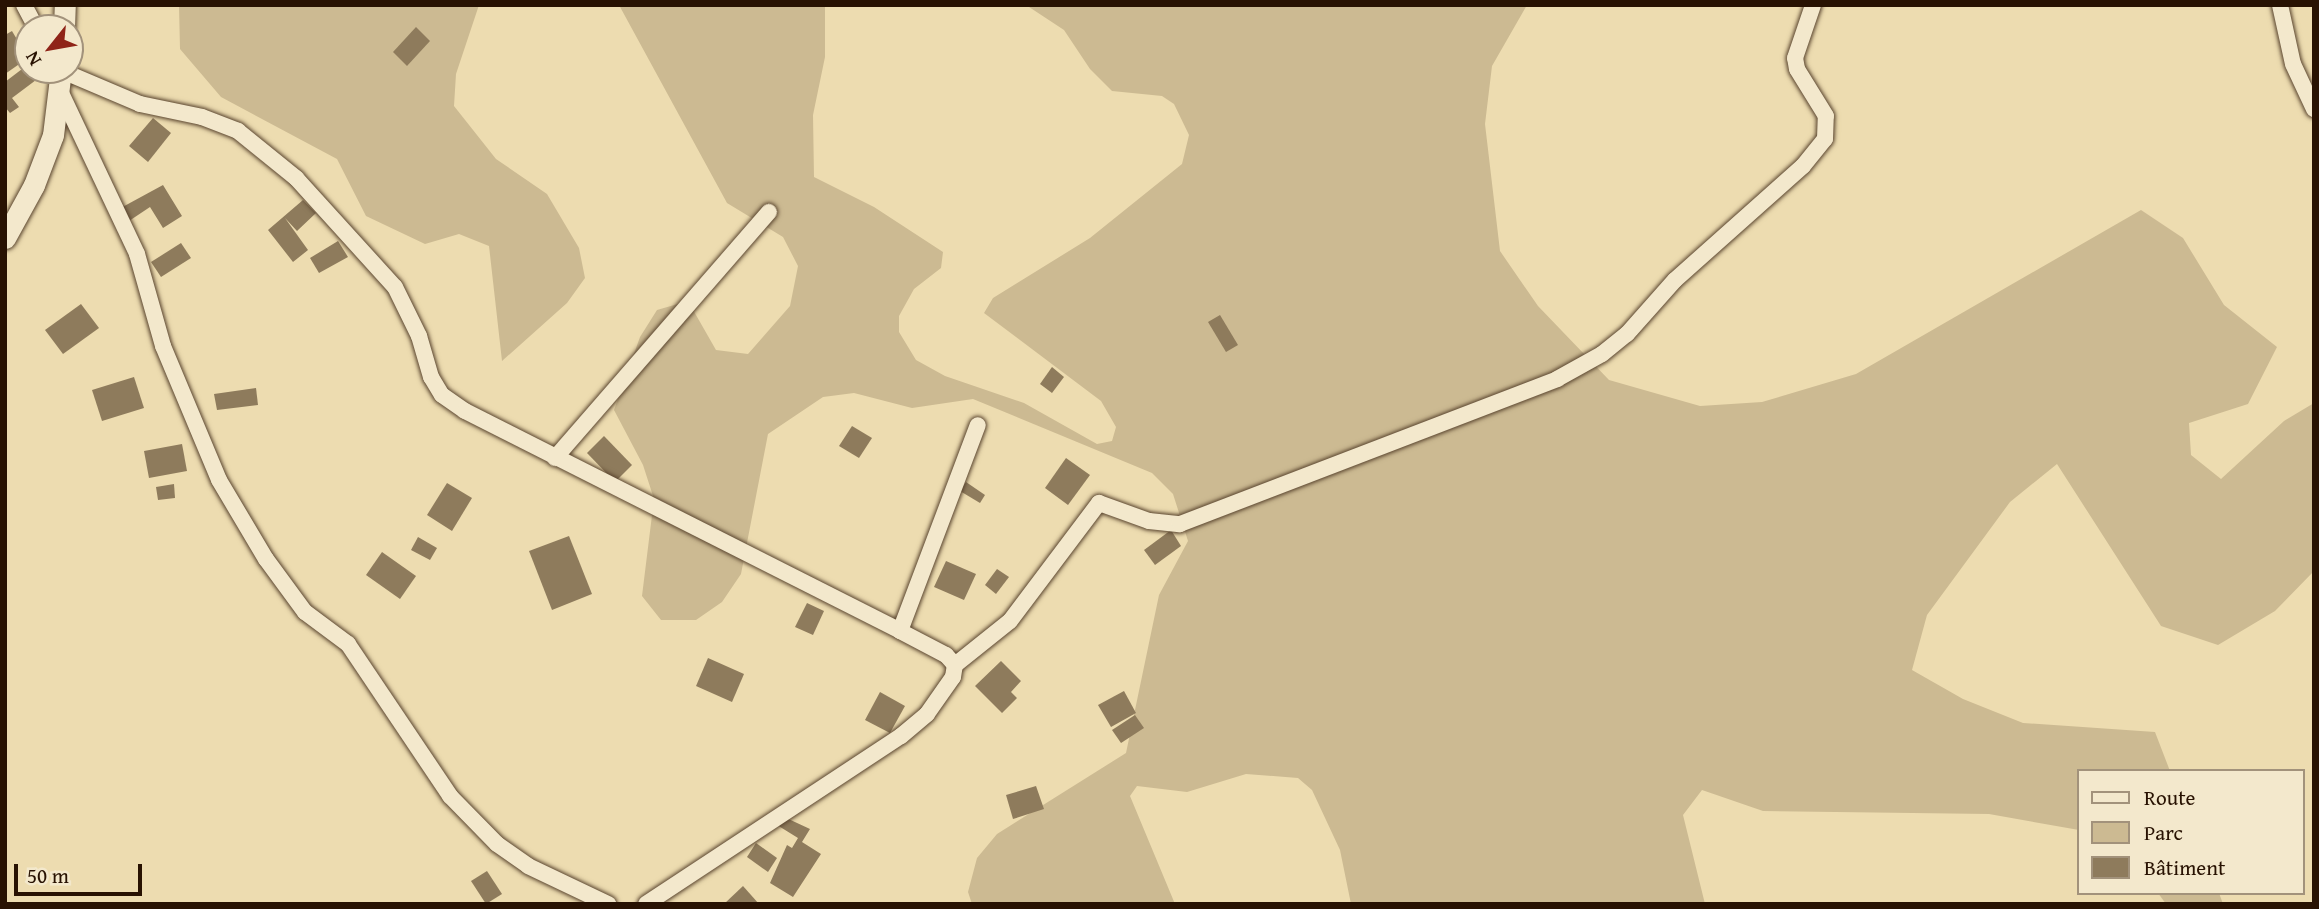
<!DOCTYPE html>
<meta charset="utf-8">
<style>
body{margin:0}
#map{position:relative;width:2319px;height:909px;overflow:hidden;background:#eddcb0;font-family:"Gentium Book Plus",serif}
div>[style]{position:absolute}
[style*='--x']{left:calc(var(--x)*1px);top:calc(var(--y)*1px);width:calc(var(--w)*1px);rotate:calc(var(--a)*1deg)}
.green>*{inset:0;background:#ccba92}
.building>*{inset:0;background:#8e7b5c}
.roads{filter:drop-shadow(0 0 2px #59442e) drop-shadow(0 0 2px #59442e)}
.street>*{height:16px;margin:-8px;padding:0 8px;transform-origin:8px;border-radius:8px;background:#f3e8cc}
.secondary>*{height:21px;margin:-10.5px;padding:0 10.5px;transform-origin:10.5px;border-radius:10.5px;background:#f3e8cc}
span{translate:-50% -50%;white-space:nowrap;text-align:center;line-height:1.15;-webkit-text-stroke:5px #f3e8cc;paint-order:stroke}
.frame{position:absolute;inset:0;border:7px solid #281202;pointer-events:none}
.legend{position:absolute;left:2077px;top:769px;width:228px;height:126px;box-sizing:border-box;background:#f3e8cc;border:2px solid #a2927b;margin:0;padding:9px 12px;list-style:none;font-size:21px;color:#281202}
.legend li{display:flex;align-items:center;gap:14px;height:35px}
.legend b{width:35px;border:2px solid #a2927b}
.north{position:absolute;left:14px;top:14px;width:70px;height:70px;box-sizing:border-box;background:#f3e8cc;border:2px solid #a2927b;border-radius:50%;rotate:239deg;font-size:19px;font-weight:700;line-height:28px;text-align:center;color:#281202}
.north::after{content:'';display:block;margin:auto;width:24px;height:32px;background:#8f2418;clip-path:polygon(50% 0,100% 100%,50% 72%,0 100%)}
.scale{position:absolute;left:14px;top:864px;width:128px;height:32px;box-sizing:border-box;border:4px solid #281202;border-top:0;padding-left:9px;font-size:21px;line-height:24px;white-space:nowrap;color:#281202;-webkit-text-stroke:5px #f3e8cc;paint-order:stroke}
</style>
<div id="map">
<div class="green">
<i style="clip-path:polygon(179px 5px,479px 5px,456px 74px,454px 106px,496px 159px,547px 194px,579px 248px,585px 278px,567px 303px,502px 361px,489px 246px,459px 234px,425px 244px,366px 216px,337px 159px,221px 97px,180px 49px)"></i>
<i style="clip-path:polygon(619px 5px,825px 5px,825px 57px,813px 115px,814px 177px,874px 207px,943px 252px,941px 268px,914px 289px,899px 316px,899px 332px,916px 360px,945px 376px,1024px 403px,1097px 444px,1112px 441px,1116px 427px,1101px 401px,984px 313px,993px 298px,1090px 238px,1182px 164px,1189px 135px,1174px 104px,1162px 96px,1112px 91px,1090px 69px,1064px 30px,1026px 5px,1527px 5px,1492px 66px,1485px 124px,1500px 251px,1538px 306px,1609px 380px,1700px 406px,1762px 402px,1856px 374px,2141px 210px,2183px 238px,2224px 305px,2277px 347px,2248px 404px,2189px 423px,2191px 455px,2221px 479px,2284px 421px,2314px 403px,2314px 571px,2275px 611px,2218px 645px,2161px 626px,2057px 464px,2010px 502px,1927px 615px,1912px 670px,1963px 699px,2023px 723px,2155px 732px,2170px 771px,2079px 771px,2079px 830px,1989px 814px,1763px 811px,1702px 790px,1683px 815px,1705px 904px,1351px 904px,1340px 850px,1312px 790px,1298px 778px,1246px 774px,1187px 792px,1137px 786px,1130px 796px,1175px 904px,972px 904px,968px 892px,977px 858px,997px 834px,1126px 753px,1159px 595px,1188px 541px,1173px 494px,1152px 473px,973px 399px,912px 408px,854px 393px,823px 397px,768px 434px,741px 574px,722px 602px,696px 620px,661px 620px,642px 596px,654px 499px,643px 465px,614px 410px,640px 337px,657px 310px,688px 301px,716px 350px,748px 354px,790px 306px,798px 266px,783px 237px,727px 203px)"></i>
<i style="clip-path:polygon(2158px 893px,2219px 893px,2223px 904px,2166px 904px)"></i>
</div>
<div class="building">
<i style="clip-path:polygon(416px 27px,430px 41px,407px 66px,393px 52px)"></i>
<i style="clip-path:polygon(12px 31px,28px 58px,5px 74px,5px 35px)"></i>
<i style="clip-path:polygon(26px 66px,36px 80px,12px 98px,19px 107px,10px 113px,5px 107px,5px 82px)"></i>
<i style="clip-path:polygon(153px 118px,171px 133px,148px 162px,129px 146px)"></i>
<i style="clip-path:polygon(163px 185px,182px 216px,163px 228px,150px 207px,126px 223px,117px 210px)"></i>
<i style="clip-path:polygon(303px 200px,316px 213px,297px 231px,285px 218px,308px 250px,293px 262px,268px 230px)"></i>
<i style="clip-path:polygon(338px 241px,348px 257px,319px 273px,310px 258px)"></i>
<i style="clip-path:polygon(181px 243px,191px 258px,161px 277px,151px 262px)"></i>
<i style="clip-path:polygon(81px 304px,99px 328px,63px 354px,45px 330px)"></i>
<i style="clip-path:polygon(1220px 315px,1238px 345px,1226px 352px,1208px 322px)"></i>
<i style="clip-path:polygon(1052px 367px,1064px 377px,1052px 393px,1040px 384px)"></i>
<i style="clip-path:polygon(134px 377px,144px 408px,102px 421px,92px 390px)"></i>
<i style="clip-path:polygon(256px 388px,258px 405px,217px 410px,214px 394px)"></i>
<i style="clip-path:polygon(852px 426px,872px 438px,859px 458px,839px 446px)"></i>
<i style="clip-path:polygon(604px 436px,632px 465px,615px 482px,587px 453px)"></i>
<i style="clip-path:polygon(182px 444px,187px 471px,149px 478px,144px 451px)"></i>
<i style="clip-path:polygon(1066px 458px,1090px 475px,1068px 505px,1045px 488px)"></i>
<i style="clip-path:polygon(966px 482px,985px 495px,980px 503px,960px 491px)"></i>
<i style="clip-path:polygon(447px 483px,472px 498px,452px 531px,427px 515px)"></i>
<i style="clip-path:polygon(174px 484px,175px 498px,158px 500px,156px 487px)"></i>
<i style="clip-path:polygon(1171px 530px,1181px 546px,1155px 565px,1144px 550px)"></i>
<i style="clip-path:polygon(569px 536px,592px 594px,552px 610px,529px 551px)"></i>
<i style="clip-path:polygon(418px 537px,437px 548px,430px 560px,411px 550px)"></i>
<i style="clip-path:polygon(382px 552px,416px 576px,400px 599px,366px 575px)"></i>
<i style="clip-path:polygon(946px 561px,976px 574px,964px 600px,934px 587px)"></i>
<i style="clip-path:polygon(997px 569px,1009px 577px,996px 594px,985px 585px)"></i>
<i style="clip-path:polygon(807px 603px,824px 611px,813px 635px,795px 627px)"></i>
<i style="clip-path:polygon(708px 658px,744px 674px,732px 702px,696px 686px)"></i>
<i style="clip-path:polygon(1001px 661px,1021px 681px,1011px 692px,1017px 698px,1002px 713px,975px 686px)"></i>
<i style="clip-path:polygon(1124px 691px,1136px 713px,1111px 727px,1098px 705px)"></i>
<i style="clip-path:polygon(880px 692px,905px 706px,890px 733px,865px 720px)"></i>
<i style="clip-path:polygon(1135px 715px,1144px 728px,1121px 743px,1112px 730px)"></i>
<i style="clip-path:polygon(1036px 786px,1044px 809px,1013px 819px,1006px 795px)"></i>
<i style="clip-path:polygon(782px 816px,810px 829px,802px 842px,821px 854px,793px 897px,770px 883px,787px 845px,792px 848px,798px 838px,777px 825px)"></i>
<i style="clip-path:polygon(756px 843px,777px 858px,768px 872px,747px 857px)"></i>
<i style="clip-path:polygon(487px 871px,502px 894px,486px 904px,471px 881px)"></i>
<i style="clip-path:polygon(743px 886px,759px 904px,724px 904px)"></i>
</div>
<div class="roads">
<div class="street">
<i style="--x:24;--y:5;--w:26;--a:62"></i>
<i style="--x:2280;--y:5;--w:60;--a:77.6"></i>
<i style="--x:2293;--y:64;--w:50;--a:65"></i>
<i style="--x:60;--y:70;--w:87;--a:23"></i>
<i style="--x:140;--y:104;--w:63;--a:11.8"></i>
<i style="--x:202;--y:117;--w:39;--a:21"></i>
<i style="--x:238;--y:131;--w:75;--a:39"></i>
<i style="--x:296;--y:178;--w:147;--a:47.8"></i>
<i style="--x:395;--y:287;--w:55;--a:63.9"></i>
<i style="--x:419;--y:336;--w:43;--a:73.7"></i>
<i style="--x:431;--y:377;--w:21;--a:59"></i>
<i style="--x:442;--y:395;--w:28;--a:35"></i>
<i style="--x:465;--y:411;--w:487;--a:26.8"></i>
<i style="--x:900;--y:631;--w:52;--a:27.6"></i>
<i style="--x:946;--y:655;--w:13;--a:48"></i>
<i style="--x:61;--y:93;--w:178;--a:64.7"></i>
<i style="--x:137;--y:254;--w:96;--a:74.2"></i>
<i style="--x:163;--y:346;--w:145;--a:67.3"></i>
<i style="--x:219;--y:480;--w:92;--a:59.3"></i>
<i style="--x:266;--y:559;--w:66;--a:53.7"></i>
<i style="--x:305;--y:612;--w:54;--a:36.7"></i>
<i style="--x:348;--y:644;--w:183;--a:56.1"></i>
<i style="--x:450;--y:796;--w:67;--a:45.6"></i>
<i style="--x:497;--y:844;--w:38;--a:35"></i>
<i style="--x:528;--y:866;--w:89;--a:25.4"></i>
<i style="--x:555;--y:458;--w:326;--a:-49"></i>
<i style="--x:900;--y:631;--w:220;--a:-69.3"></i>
<i style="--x:646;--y:904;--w:305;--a:-33.4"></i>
<i style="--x:901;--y:736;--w:34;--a:-40"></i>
<i style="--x:927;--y:714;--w:45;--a:-54.9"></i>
<i style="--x:953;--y:677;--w:12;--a:-81"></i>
<i style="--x:955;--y:665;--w:70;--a:-38.7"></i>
<i style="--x:1010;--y:621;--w:148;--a:-53"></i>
<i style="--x:1099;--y:503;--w:53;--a:19.8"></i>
<i style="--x:1149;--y:521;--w:31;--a:6"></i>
<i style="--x:1180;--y:524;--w:404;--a:-21"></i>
<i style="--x:1557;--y:379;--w:51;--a:-29.1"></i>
<i style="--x:1602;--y:354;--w:32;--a:-39"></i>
<i style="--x:1627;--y:334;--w:72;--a:-48.4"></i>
<i style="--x:1675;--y:280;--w:171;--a:-41.7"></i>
<i style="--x:1803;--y:166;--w:35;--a:-51"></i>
<i style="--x:1825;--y:139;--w:23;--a:-88"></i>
<i style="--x:1826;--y:116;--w:55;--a:-121.7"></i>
<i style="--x:1797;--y:69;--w:11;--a:-100"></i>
<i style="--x:1795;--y:58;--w:56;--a:-71.2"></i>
</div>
<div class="secondary">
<i style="--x:64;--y:28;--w:23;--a:-88"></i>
<i style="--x:5;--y:238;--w:60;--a:-61.3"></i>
<i style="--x:34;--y:185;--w:53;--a:-69.2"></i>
<i style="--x:53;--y:135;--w:65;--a:-83"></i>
</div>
</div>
<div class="frame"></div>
<ul class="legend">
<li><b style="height:9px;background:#f3e8cc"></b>Route</li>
<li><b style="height:19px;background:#ccba92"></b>Parc</li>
<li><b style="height:19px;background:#8e7b5c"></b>Bâtiment</li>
</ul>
<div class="north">N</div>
<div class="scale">50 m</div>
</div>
